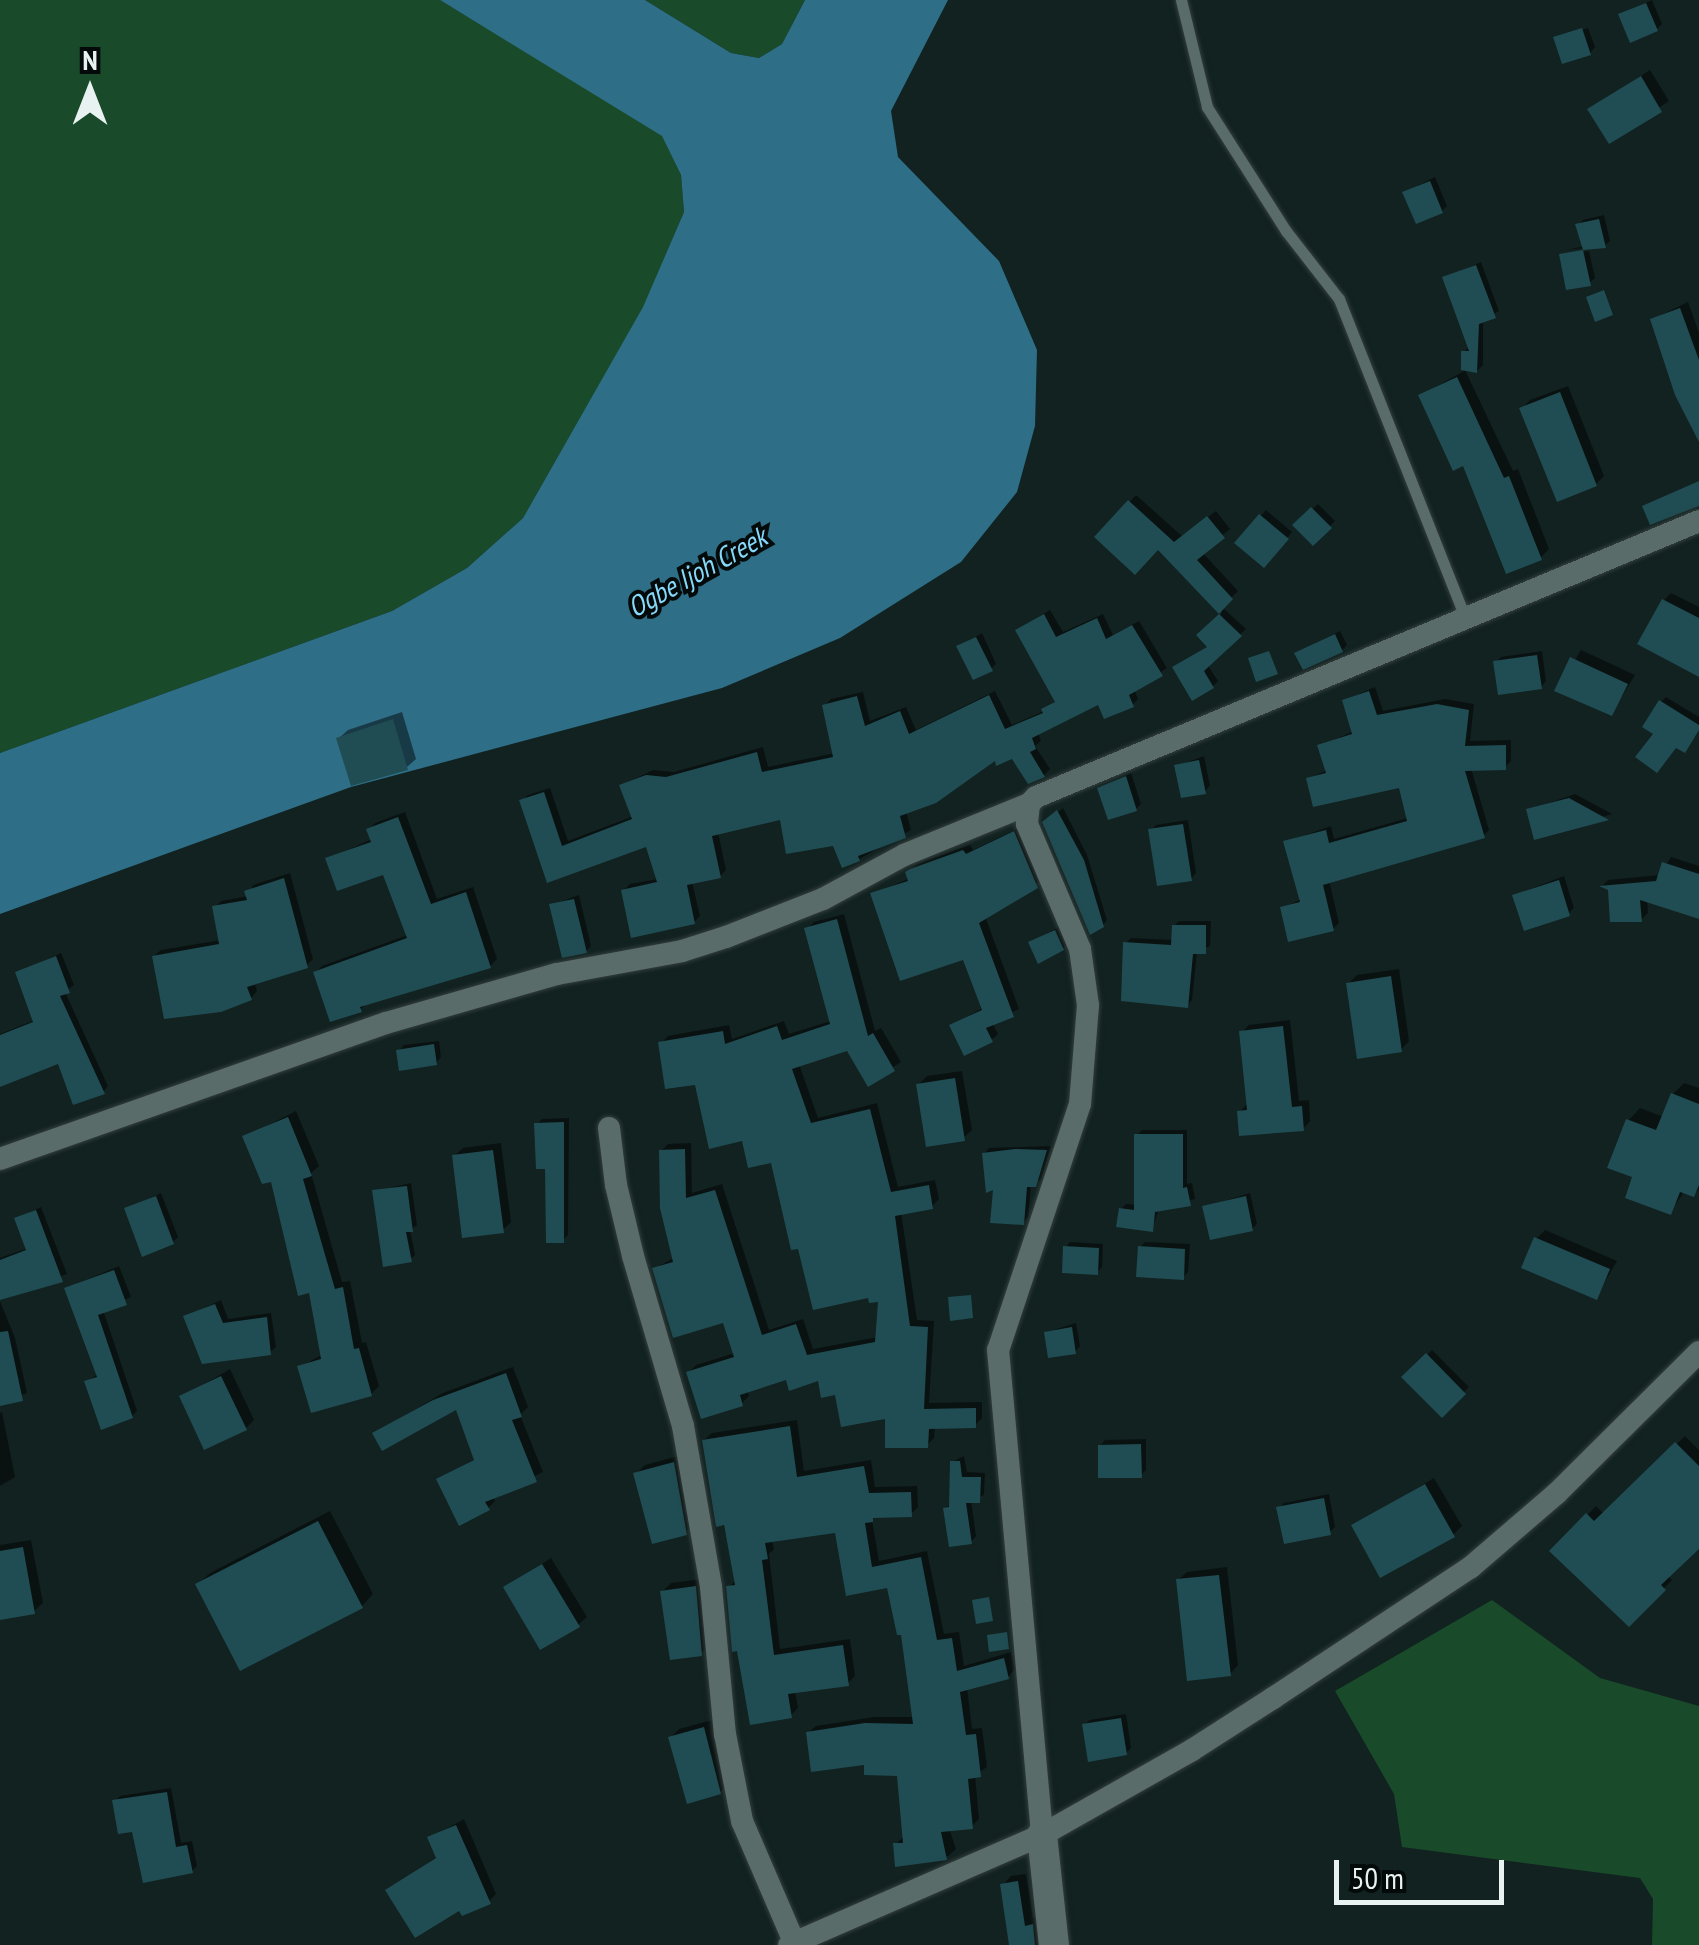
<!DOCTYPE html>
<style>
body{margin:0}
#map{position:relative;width:1699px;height:1945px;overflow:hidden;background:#112220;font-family:"PT Sans Narrow",sans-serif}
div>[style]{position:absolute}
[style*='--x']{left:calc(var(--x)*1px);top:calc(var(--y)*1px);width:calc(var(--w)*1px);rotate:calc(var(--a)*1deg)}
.green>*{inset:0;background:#194a2a}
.water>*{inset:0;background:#2e6e86}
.shadow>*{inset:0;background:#0007}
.building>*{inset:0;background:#204d53}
.roads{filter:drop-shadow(0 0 2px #333e3d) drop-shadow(0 0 2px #333e3d)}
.service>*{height:11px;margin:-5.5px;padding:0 5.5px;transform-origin:5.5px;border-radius:5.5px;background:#5a6c6a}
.minor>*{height:22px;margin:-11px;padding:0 11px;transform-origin:11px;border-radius:11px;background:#5a6c6a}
.tertiary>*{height:30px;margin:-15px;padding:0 15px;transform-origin:15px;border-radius:15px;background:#5a6c6a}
span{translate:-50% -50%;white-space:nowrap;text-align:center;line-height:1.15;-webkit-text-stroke:8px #040a09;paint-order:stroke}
.water-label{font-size:28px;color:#86d9fa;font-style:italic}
.north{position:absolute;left:40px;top:40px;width:100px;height:100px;-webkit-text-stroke:8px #040a09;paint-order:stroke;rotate:0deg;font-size:28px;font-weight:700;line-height:40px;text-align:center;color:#e8f2f1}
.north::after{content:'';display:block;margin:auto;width:35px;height:45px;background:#e8f2f1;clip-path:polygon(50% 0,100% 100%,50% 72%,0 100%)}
.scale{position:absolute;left:1334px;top:1860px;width:170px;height:45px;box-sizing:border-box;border:5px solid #e8f2f1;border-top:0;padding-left:12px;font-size:30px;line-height:35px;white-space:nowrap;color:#e8f2f1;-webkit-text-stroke:8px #040a09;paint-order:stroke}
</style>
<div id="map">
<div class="green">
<i style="clip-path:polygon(0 0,440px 0,662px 135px,681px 175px,684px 212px,643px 308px,523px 518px,467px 568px,392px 611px,0 753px)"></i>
<i style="clip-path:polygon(645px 0,805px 0,782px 44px,759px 58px,731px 53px)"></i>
<i style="clip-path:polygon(1492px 1600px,1600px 1678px,1699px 1706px,1699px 1945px,1652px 1945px,1653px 1899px,1640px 1878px,1402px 1847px,1394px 1794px,1335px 1691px)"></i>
</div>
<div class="water">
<i style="clip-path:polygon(440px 0,645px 0,731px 53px,759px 58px,782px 44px,805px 0,948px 0,891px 111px,898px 157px,999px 261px,1037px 350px,1035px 426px,1017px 492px,961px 562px,840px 638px,722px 688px,351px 787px,0 914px,0 753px,392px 611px,467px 568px,523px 518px,643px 307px,684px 212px,681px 175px,662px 136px)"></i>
</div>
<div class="shadow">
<i style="clip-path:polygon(1652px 0,1662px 24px,1657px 29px,1621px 15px)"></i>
<i style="clip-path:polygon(1588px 28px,1595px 47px,1590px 53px,1556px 38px)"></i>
<i style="clip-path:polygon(1650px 70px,1669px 101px,1609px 141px,1590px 110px)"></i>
<i style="clip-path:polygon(1435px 177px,1447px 206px,1442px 211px,1405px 192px)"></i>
<i style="clip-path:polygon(1604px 215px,1610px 241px,1604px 246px,1566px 250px,1585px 246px,1578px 225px,1583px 220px)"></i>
<i style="clip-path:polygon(1589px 251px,1595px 278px,1589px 283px,1561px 255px)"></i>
<i style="clip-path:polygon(1481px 262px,1499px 311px,1483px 320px,1483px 365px,1478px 370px,1464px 368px,1513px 471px,1518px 469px,1549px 549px,1541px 557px,1464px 463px,1421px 395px,1464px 371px,1464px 352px,1470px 346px,1445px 278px)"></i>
<i style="clip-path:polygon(1688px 302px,1699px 333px,1699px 436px,1653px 319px)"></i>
<i style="clip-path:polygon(1568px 386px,1604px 476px,1596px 484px,1522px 409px,1530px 400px)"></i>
<i style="clip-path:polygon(1136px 495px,1183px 537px,1216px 511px,1230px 529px,1202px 552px,1238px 591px,1222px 607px,1246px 629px,1207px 664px,1218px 681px,1213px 686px,1175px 667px,1209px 646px,1199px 635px,1222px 613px,1158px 547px,1097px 537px)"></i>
<i style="clip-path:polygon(1318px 504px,1335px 521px,1313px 543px,1296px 525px)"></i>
<i style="clip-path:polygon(1266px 510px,1292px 532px,1269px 560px,1238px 543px)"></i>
<i style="clip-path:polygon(1671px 593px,1699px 607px,1699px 674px,1664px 600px)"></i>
<i style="clip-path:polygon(1050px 610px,1063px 632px,1103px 614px,1113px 635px,1139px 621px,1167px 668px,1134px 689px,1138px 699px,1132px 705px,1100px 702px,1038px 733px,1041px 741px,1035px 746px,1050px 769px,1044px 775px,1029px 781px,1013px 756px,996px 758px,906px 811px,911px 830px,859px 859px,782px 816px,718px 832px,726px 870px,720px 876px,692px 882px,700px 916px,694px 922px,624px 890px,630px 884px,658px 879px,648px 844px,548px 880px,522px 801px,528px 795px,550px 788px,568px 841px,634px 816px,622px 785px,653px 770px,674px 772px,763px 747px,768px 767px,835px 753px,825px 706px,831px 699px,863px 692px,870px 721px,906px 707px,916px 730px,995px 691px,1012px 725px,1044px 711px,1057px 700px,1018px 630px)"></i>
<i style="clip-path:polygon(1340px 631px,1347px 645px,1342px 650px,1297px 653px)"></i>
<i style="clip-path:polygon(982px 633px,996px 664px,991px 669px,959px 647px)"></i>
<i style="clip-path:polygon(1581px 650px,1635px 675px,1612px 713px,1557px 690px)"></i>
<i style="clip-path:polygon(1542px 651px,1546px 681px,1541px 687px,1496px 662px,1501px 657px)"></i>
<i style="clip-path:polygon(1375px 687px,1383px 711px,1445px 699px,1474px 704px,1470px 741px,1511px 740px,1511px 761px,1505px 767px,1471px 768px,1489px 830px,1483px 836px,1329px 880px,1339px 923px,1333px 929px,1283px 908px,1301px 899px,1286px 842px,1331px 826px,1334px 839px,1408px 818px,1400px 785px,1309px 778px,1328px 770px,1320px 746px,1354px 731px,1345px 700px)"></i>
<i style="clip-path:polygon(1666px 697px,1699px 717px,1699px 730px,1657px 733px,1661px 702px)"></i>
<i style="clip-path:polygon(402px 712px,416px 759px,407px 767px,339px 738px,348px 730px)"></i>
<i style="clip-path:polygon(1204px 756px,1210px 786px,1205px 791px,1177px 766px)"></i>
<i style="clip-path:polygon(1131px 773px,1141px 804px,1136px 809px,1100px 788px)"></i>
<i style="clip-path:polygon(1575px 794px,1612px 814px,1536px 837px,1529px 810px)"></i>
<i style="clip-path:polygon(1063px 808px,1087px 855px,1107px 920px,1103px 925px,1050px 818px)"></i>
<i style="clip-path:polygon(405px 812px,437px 899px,473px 887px,497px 959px,490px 966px,368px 1002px,361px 1009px,316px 972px,322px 966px,408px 935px,385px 872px,328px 859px,372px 839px,369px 830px,375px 823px)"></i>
<i style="clip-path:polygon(1188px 820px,1196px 873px,1191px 879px,1151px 830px,1156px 825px)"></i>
<i style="clip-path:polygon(1021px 827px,1043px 879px,985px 916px,1019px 1009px,992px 1022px,998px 1034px,991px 1040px,952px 1026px,984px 1007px,965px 957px,873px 894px,910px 878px,908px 872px,919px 863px,970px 845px,973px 850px)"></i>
<i style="clip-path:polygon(1671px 857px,1699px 866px,1699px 916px,1647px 899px,1648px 913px,1641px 920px,1603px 885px,1608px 880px,1660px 875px)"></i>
<i style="clip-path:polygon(290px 873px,313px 959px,307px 965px,254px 982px,257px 991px,251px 998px,154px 956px,161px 950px,221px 940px,215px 907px,221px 901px,249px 896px,253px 885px)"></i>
<i style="clip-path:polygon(1564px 876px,1574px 908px,1569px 913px,1515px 895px)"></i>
<i style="clip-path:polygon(579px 895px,591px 946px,586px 951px,552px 905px)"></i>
<i style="clip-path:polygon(844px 914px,875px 1031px,881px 1028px,901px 1062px,869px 1083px,848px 1048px,799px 1064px,818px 1118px,877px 1103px,898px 1187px,935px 1180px,939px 1199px,932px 1206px,901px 1212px,917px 1320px,934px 1321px,929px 1403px,982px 1402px,982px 1418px,975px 1425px,935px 1426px,934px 1438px,927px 1445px,887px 1416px,837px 1392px,820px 1378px,787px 1377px,747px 1390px,749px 1396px,742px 1403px,689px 1372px,696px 1365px,735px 1353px,724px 1320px,655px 1268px,674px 1258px,661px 1151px,668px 1144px,691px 1143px,692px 1193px,722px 1184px,769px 1330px,803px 1319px,813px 1349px,878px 1337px,880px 1299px,773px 1160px,744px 1138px,661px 1043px,668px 1036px,729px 1025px,732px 1039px,784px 1021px,789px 1034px,831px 1021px,807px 929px,814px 922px)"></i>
<i style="clip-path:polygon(1179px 921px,1211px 921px,1210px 946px,1197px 951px,1192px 1000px,1187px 1005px,1126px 943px,1131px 938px,1174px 940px,1174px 926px)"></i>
<i style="clip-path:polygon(1061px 926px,1068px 943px,1063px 948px,1031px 942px)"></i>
<i style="clip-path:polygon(61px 953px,74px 985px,65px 992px,108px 1086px,103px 1092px,59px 1061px,0 1087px,0 1034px,35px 1020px,18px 973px)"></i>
<i style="clip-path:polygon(1399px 969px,1409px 1041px,1401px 1050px,1348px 984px,1357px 975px)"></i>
<i style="clip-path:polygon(1290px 1020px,1299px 1101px,1309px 1100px,1310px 1121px,1303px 1129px,1240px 1112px,1247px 1104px,1242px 1032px,1249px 1025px)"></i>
<i style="clip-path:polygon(439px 1041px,441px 1057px,436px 1063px,399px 1051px,404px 1045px)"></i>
<i style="clip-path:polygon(962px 1071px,972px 1130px,963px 1138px,918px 1085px,927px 1076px)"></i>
<i style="clip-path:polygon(1684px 1083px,1699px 1088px,1699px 1189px,1694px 1194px,1685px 1191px,1670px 1212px,1636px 1176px,1629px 1120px,1640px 1108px,1664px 1117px,1673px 1094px)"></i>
<i style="clip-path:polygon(296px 1111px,319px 1166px,311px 1173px,342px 1282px,350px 1281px,362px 1343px,366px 1342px,379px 1386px,371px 1394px,300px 1367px,323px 1354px,311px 1290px,273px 1179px,245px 1137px)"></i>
<i style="clip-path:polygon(569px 1118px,568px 1235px,563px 1240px,537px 1124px,542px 1119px)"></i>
<i style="clip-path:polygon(1142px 1130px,1187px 1130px,1187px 1184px,1192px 1183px,1195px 1199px,1159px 1209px,1152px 1229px,1121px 1209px,1126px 1204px,1137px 1205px,1137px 1135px)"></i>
<i style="clip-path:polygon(501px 1143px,511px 1222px,503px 1230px,454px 1156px,463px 1148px)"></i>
<i style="clip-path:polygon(1051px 1146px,1041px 1179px,1031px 1185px,1028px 1217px,1023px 1223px,996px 1186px,984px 1154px,989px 1148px)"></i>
<i style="clip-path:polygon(411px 1183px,417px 1225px,410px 1230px,415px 1255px,411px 1259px,375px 1191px)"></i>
<i style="clip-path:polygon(161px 1193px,178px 1237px,173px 1242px,127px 1209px)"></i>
<i style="clip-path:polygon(1250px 1193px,1257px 1224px,1252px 1229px,1205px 1207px)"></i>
<i style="clip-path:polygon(41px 1207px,67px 1274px,0 1298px,0 1258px,28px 1248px,17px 1219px)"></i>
<i style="clip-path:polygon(1545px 1230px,1617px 1261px,1596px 1297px,1536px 1239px)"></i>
<i style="clip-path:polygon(1070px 1242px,1103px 1244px,1102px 1267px,1097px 1273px,1065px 1248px)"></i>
<i style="clip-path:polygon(1145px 1242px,1190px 1244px,1188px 1272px,1183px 1277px,1140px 1247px)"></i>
<i style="clip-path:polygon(119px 1266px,131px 1297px,103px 1310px,137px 1411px,132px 1416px,87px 1382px,98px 1374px,67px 1288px)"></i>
<i style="clip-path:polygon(221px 1300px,228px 1319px,271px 1313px,276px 1347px,270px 1352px,186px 1317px)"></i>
<i style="clip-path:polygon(0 1301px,15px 1338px,27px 1393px,0 1403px)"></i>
<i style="clip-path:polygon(1076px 1323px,1080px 1346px,1075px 1352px,1047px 1332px)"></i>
<i style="clip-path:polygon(1432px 1350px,1469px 1387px,1442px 1414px,1405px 1377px)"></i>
<i style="clip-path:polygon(513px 1367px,528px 1407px,520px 1415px,543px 1472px,493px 1496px,495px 1501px,488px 1508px,439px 1480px,476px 1458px,457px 1407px,375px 1433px,443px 1393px)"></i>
<i style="clip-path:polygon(230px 1369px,254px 1420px,246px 1428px,182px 1397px)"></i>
<i style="clip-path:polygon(2px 1412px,15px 1477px,0 1486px,0 1413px)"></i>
<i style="clip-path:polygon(797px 1420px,804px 1471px,871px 1460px,875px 1487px,917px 1486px,918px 1507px,911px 1514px,876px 1516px,872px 1520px,879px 1561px,927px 1551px,944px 1634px,959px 1632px,964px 1666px,1011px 1652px,1015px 1669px,1008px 1677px,967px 1687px,972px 1729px,982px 1728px,987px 1767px,975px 1775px,979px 1819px,972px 1826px,949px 1828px,956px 1849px,948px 1856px,897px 1864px,896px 1844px,903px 1837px,899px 1773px,808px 1733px,816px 1726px,874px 1717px,915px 1717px,903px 1632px,889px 1585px,837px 1530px,772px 1540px,774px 1549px,769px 1554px,780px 1649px,850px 1639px,855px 1676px,848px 1683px,795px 1691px,798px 1708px,791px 1715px,729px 1587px,736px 1580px,704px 1440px,712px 1433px)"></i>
<i style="clip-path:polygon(1685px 1436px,1699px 1450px,1699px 1548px,1668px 1576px,1672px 1580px,1629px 1624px,1553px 1551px,1596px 1506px,1604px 1514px)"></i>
<i style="clip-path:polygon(1146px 1439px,1146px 1470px,1141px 1475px,1100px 1446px,1105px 1440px)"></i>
<i style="clip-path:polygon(682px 1455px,694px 1524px,685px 1533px,636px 1474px,645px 1465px)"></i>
<i style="clip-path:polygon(964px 1456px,967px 1472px,985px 1473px,984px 1495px,971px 1500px,976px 1536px,971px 1542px,945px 1509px,951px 1503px,952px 1462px)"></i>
<i style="clip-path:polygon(1434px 1478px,1462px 1526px,1453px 1535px,1354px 1526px)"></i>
<i style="clip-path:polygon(1329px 1494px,1335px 1527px,1330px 1532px,1279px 1508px,1284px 1503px)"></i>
<i style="clip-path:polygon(330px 1511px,373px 1594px,362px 1606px,198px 1584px,210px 1573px)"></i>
<i style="clip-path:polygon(31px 1540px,43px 1603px,34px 1611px,0 1618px,0 1545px)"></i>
<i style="clip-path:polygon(551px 1558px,587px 1617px,578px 1625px,506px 1588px)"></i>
<i style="clip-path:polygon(1227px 1567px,1238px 1665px,1230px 1674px,1178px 1580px,1187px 1572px)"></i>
<i style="clip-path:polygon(703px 1579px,710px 1645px,701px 1653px,662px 1592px,671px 1583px)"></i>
<i style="clip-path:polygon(1126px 1714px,1131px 1748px,1126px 1753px,1084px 1725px,1090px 1720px)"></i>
<i style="clip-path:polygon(712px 1720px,729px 1783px,720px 1792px,670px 1738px,679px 1729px)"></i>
<i style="clip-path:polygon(171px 1788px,181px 1843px,192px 1841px,197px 1866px,192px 1871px,134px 1829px,115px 1801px,120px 1796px)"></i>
<i style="clip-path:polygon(464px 1819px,496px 1894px,489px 1901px,460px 1907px,388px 1890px,438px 1856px,430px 1838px)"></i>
<i style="clip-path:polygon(1026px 1874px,1033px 1918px,1041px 1917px,1042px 1945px,1012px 1945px,1003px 1885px,1011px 1876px)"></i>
</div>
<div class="building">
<i style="clip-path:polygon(1646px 3px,1658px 31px,1630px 43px,1618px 14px)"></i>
<i style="clip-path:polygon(1582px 28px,1591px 55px,1562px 64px,1553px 37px)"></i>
<i style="clip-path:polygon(1641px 76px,1662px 112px,1609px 144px,1587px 109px)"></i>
<i style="clip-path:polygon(1430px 181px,1443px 213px,1416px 224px,1402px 192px)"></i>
<i style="clip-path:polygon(1599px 219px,1606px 248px,1583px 250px,1575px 224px)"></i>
<i style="clip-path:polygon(1583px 250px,1591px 286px,1566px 290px,1559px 254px)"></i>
<i style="clip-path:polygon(1476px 265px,1496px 318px,1479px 324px,1477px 373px,1461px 370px,1461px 351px,1469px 351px,1442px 277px)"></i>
<i style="clip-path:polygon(1604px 290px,1613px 315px,1595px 322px,1586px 297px)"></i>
<i style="clip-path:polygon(1680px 308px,1699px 360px,1699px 442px,1675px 395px,1650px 319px)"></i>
<i style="clip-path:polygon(1457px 377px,1504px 478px,1509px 476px,1542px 560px,1506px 574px,1463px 466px,1453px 471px,1418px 395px)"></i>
<i style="clip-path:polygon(1560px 392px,1597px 486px,1557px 502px,1519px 408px)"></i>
<i style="clip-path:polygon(1699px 481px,1699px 506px,1650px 525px,1642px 506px)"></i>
<i style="clip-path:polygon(1128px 500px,1174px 542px,1207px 516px,1225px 538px,1197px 560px,1233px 599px,1219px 614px,1158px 550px,1135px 575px,1094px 537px)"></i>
<i style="clip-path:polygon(1311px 507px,1332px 528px,1313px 546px,1292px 525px)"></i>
<i style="clip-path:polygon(1259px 514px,1289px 539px,1264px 568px,1234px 543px)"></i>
<i style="clip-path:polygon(1662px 599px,1699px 618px,1699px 677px,1637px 644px)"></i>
<i style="clip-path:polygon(1044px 614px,1056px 637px,1097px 618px,1106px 639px,1132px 625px,1163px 676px,1129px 695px,1134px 707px,1104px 719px,1098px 705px,1032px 738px,1036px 749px,1030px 752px,1045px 777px,1028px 784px,1012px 759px,996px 766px,995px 761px,936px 803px,900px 816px,906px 838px,858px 856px,860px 861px,842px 868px,833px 846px,786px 854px,780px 820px,712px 836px,721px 878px,687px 885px,695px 924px,631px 938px,621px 890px,657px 882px,646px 847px,547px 883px,519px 800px,544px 792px,562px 846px,632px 819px,619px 785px,646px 775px,666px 777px,757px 752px,762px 772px,833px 757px,822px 705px,857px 696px,865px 726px,900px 711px,909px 734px,989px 695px,1005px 729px,1043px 713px,1041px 709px,1055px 702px,1015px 630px)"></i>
<i style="clip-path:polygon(1219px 614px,1242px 636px,1204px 671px,1214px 688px,1192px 701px,1172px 667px,1207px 647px,1196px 635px)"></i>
<i style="clip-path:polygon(1335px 634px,1343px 652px,1303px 670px,1294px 653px)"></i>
<i style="clip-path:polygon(976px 637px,993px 671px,973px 680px,956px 646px)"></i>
<i style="clip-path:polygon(1269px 651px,1278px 674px,1256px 682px,1248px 658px)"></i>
<i style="clip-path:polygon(1537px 655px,1542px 689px,1498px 695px,1493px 661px)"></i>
<i style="clip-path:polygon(1570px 657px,1628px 684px,1612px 716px,1554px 691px)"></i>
<i style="clip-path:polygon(1369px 691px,1377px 715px,1437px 704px,1469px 710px,1465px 746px,1506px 745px,1506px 770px,1465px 771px,1485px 838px,1323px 885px,1334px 931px,1288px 942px,1280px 907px,1300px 902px,1283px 841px,1326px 830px,1329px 843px,1407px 821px,1399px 788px,1313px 807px,1306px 778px,1326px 773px,1317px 745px,1352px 734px,1342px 700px)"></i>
<i style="clip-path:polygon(1659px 700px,1699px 725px,1699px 730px,1685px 753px,1676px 748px,1657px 773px,1635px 757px,1653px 734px,1642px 727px)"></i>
<i style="clip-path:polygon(393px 719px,408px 770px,351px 786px,336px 738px)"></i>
<i style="clip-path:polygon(1199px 760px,1206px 794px,1181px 798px,1174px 765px)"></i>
<i style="clip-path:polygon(1126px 776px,1137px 811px,1108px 820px,1097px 788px)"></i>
<i style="clip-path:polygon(1569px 798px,1609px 820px,1534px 840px,1526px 809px)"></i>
<i style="clip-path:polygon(1057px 810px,1084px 860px,1104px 927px,1090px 935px,1042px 822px)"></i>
<i style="clip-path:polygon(398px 817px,431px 904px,466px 892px,491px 968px,360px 1007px,362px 1012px,330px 1022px,313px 972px,407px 938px,383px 875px,337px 891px,325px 858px,371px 842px,366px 829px)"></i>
<i style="clip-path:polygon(1183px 824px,1192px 881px,1157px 886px,1148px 829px)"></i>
<i style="clip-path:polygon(1014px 831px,1038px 888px,979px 923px,1014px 1017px,986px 1028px,993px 1042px,964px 1056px,949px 1025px,982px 1010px,963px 960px,900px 981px,870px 893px,908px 881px,905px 872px,910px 869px,963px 850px,966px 854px)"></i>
<i style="clip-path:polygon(1662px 862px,1699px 874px,1699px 919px,1640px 900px,1642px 922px,1610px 922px,1608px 890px,1599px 886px,1656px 881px)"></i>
<i style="clip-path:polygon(284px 878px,308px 968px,247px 987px,252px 1000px,221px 1012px,164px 1019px,152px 956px,219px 944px,212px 906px,247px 900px,244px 891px)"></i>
<i style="clip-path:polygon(1559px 880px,1570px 916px,1524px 931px,1512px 895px)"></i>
<i style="clip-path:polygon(574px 899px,587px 953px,562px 958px,549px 904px)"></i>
<i style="clip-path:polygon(837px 919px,868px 1036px,873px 1033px,895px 1071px,868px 1087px,847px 1051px,792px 1069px,811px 1123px,870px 1109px,891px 1192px,929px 1185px,933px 1209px,895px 1216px,910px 1326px,928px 1327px,924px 1409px,976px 1408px,976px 1428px,929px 1429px,928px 1448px,885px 1448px,885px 1419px,841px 1427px,835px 1395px,821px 1398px,818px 1381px,789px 1391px,786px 1380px,740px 1395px,743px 1406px,701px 1419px,686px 1372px,734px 1357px,723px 1323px,673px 1338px,652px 1268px,673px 1262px,660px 1208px,659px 1150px,685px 1149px,686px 1198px,715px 1190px,762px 1335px,796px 1324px,807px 1355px,875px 1342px,878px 1302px,869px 1303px,868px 1298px,813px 1310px,798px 1249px,791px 1250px,771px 1163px,748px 1168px,742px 1141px,709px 1149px,695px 1085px,665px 1089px,658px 1042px,723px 1031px,725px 1044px,777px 1026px,782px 1040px,830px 1024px,804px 928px)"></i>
<i style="clip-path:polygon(1172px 925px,1206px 925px,1206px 954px,1193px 954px,1188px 1008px,1121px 1001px,1123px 942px,1171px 945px)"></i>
<i style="clip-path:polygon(1055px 930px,1064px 950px,1038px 964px,1028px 942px)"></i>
<i style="clip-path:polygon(56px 956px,70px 993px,60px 996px,105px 1094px,73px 1105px,58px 1064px,0 1087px,0 1035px,33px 1022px,15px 972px)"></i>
<i style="clip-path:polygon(1391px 976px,1402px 1052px,1357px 1059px,1346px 983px)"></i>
<i style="clip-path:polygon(1283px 1026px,1292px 1107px,1302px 1106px,1304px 1131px,1239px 1136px,1237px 1111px,1247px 1110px,1239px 1031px)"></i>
<i style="clip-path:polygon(434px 1044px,437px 1065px,399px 1071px,396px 1050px)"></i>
<i style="clip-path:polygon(955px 1078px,965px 1141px,926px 1147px,916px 1084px)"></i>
<i style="clip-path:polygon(1671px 1093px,1699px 1104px,1699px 1185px,1694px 1197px,1680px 1192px,1671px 1215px,1625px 1198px,1632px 1177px,1607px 1168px,1626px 1119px,1656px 1130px)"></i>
<i style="clip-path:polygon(288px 1117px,312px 1176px,303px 1179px,335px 1289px,343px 1287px,354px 1349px,359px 1348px,372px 1396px,311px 1413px,297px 1366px,321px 1359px,309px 1293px,298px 1296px,271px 1182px,262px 1184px,242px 1136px)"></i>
<i style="clip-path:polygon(564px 1122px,564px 1243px,546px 1243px,545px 1169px,536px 1169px,534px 1123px)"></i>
<i style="clip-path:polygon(1134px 1134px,1183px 1134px,1183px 1188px,1187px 1187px,1191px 1206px,1155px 1212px,1153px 1232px,1116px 1227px,1119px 1208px,1134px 1210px)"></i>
<i style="clip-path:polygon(1015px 1149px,1047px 1150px,1036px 1187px,1027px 1187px,1024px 1225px,990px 1223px,993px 1190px,986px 1193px,982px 1153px)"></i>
<i style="clip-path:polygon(493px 1150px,504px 1233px,462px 1238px,452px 1155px)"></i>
<i style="clip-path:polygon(407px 1186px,413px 1232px,406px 1232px,412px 1262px,383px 1267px,372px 1190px)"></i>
<i style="clip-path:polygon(156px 1196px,174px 1244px,142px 1257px,124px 1208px)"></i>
<i style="clip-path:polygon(1246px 1196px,1253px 1231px,1210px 1240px,1202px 1206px)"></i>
<i style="clip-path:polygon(36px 1210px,63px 1282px,0 1300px,0 1260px,26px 1250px,14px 1218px)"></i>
<i style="clip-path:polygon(1534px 1237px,1610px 1269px,1597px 1300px,1521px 1268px)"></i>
<i style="clip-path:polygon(1063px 1246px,1099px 1248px,1098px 1275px,1062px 1273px)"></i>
<i style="clip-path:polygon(1138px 1246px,1185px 1249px,1184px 1280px,1136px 1277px)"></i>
<i style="clip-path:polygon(114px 1270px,127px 1305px,98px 1315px,133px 1418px,101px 1430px,84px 1381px,97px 1377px,64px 1288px)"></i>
<i style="clip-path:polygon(971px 1295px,973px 1318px,950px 1321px,948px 1297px)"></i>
<i style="clip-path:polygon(215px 1304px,223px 1323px,267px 1317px,271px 1355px,202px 1364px,183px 1316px)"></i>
<i style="clip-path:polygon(1072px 1327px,1076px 1354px,1048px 1358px,1044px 1332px)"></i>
<i style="clip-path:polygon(8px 1331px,23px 1401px,0 1406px,0 1332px)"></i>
<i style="clip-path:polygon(1426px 1353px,1466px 1394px,1442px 1418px,1401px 1377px)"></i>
<i style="clip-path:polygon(506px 1373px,522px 1417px,512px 1420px,537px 1482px,485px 1502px,490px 1510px,459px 1526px,436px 1479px,474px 1460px,456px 1410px,382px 1451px,372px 1433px,433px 1400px)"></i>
<i style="clip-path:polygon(221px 1376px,247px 1430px,204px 1450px,179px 1396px)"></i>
<i style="clip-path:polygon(790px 1426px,797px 1477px,864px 1466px,869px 1493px,911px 1492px,912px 1517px,873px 1518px,873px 1522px,865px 1523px,872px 1567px,921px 1557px,937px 1640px,952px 1638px,957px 1671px,1004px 1658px,1009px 1679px,960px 1692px,966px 1735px,976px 1734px,981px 1777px,968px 1779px,973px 1829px,941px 1832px,947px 1860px,895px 1867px,893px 1843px,903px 1843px,897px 1776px,864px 1775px,864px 1765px,811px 1772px,806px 1732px,865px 1723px,913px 1724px,901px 1635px,897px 1635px,887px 1588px,846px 1596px,835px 1533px,765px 1543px,768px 1559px,762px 1560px,774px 1655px,843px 1645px,849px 1686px,788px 1694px,792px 1718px,750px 1725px,737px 1651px,732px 1652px,726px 1586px,735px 1585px,724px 1525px,716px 1527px,702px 1440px)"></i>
<i style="clip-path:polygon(1675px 1442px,1699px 1466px,1699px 1549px,1661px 1585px,1666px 1590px,1629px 1627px,1549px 1551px,1586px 1513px,1594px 1521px)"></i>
<i style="clip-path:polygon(1141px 1444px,1142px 1478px,1098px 1478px,1098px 1445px)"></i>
<i style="clip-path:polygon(950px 1461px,960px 1461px,962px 1477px,981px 1477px,980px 1503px,966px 1503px,972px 1544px,949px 1547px,943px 1508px,949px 1507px)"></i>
<i style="clip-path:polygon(674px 1462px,687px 1535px,652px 1544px,633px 1473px)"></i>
<i style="clip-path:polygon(1425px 1484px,1455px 1537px,1380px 1578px,1351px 1525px)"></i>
<i style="clip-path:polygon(1324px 1498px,1331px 1535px,1284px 1544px,1276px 1507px)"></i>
<i style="clip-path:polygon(318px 1521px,363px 1608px,240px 1671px,195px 1584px)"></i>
<i style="clip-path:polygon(23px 1547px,35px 1614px,0 1620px,0 1551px)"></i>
<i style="clip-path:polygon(542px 1564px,580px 1627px,540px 1650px,503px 1587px)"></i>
<i style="clip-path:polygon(1219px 1575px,1231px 1676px,1187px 1681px,1176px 1579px)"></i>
<i style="clip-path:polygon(696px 1586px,702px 1656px,670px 1660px,660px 1591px)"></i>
<i style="clip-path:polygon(989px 1597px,993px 1621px,976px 1624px,972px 1600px)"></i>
<i style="clip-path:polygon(1007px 1632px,1009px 1649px,989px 1652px,987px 1635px)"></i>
<i style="clip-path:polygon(1121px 1718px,1127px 1755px,1088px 1762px,1082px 1724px)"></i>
<i style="clip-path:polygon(704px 1727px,721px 1794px,687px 1804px,668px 1737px)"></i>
<i style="clip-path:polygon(167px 1792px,176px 1847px,187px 1845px,193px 1873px,143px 1883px,132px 1832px,118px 1834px,112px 1800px)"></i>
<i style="clip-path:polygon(456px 1825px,491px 1904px,462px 1916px,459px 1911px,415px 1938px,385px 1890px,436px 1858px,427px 1837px)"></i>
<i style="clip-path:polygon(1018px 1881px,1025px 1926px,1033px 1924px,1035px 1945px,1009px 1945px,1000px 1884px)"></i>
</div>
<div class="roads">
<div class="service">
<i style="--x:1181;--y:0;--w:110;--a:76.3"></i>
<i style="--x:1207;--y:107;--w:147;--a:57.5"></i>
<i style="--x:1286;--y:231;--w:86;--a:52.1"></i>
<i style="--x:1339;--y:299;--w:344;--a:68.4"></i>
</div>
<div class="minor">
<i style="--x:1029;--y:804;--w:20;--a:96"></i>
<i style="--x:1027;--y:824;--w:136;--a:67"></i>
<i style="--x:1080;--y:949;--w:57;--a:81.9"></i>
<i style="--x:1088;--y:1005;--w:99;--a:94.6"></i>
<i style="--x:1080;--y:1104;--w:259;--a:108.4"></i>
<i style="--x:998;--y:1350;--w:487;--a:84.8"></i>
<i style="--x:609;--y:1128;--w:57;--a:83"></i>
<i style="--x:616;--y:1185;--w:73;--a:76.5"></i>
<i style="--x:633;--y:1256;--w:177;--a:73.6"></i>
<i style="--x:683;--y:1426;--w:163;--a:80.1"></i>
<i style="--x:711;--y:1587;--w:148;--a:84.6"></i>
<i style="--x:725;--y:1734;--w:89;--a:78.9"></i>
<i style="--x:742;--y:1821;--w:132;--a:66.7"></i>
<i style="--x:0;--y:1159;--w:409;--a:-19.4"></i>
<i style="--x:386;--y:1023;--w:178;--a:-16"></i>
<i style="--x:557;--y:974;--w:127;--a:-10.4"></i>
<i style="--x:682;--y:951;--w:46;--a:-17.7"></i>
<i style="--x:726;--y:937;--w:104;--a:-21.4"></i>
<i style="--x:823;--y:899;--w:92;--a:-28.5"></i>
<i style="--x:904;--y:855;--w:135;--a:-22.2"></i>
<i style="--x:1029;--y:804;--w:10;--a:-45"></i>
<i style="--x:1036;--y:797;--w:718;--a:-22.6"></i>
<i style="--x:789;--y:1945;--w:276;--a:-23.5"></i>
<i style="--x:1042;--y:1835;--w:172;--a:-29.5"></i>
<i style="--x:1192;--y:1750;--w:96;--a:-32.7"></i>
<i style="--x:1273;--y:1698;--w:237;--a:-33.5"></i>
<i style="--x:1471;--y:1567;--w:113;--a:-40.7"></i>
<i style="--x:1557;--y:1493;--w:200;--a:-44.8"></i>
</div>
<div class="tertiary">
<i style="--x:1042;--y:1835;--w:111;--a:83.8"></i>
</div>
</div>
<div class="water-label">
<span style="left:697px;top:572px;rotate:-29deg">Ogbe Ijoh Creek</span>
</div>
<div class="north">N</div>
<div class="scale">50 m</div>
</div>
